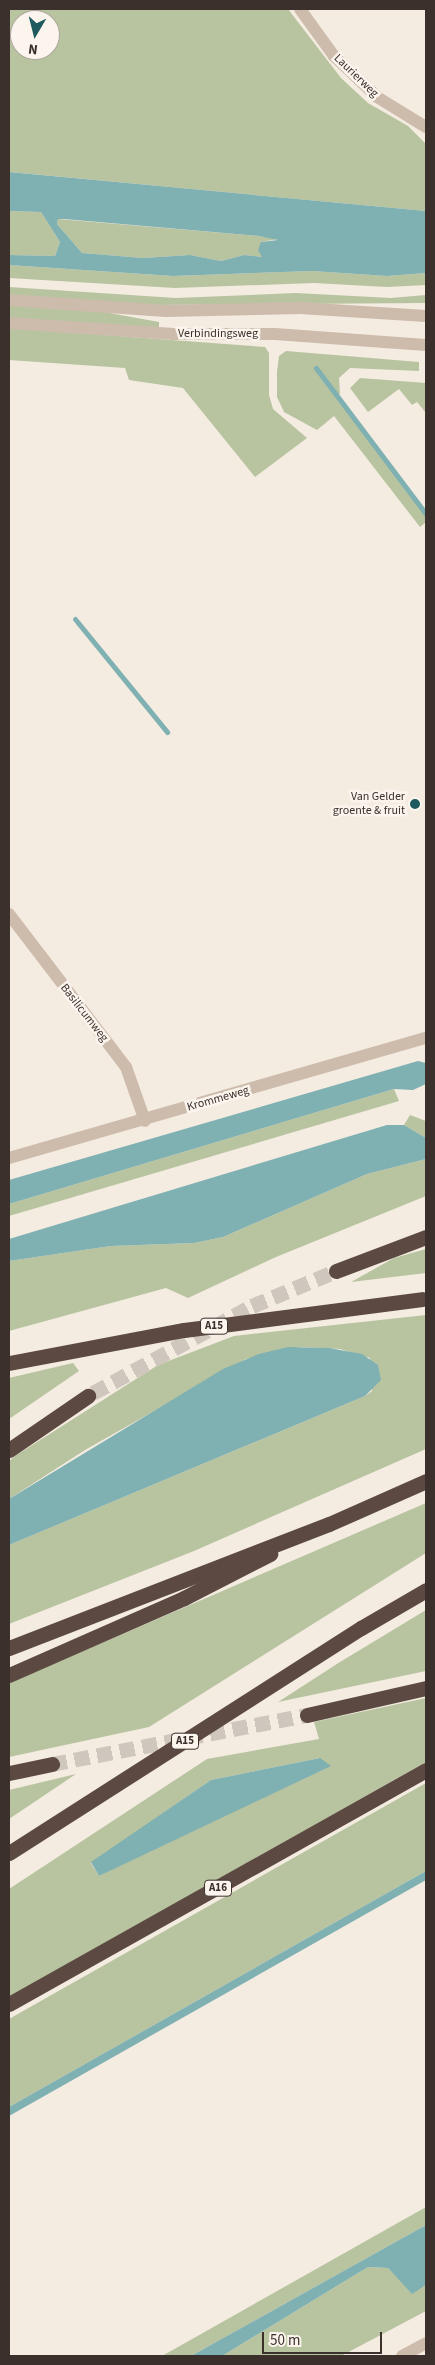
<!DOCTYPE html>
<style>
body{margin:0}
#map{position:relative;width:435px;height:2365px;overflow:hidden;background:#f4ebe1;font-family:"Source Sans 3",sans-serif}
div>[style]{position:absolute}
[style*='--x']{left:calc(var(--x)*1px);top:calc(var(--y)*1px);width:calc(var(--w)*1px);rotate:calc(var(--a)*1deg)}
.green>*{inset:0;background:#b8c4a0}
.water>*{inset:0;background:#7fb0b2}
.stream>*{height:5px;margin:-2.5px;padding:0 2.5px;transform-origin:2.5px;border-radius:2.5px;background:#7fb0b2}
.motorway-tunnel>*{height:15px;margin-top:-7.5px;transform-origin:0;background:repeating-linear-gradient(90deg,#cfc6bd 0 15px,transparent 0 23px)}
.minor>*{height:12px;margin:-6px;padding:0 6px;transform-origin:6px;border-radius:6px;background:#cdbbac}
.tertiary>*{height:12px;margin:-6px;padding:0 6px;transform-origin:6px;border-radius:6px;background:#cdbbac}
.motorway>*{height:15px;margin:-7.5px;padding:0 7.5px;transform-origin:7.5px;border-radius:7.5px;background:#5c4a42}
.motorway-bridge>*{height:15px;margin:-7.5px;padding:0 7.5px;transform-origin:7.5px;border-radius:7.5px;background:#5c4a42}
.dots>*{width:14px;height:14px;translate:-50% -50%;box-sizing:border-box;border:2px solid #fbf5ee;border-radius:50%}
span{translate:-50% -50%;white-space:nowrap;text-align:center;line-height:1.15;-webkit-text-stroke:5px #fbf5ee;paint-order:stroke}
.shield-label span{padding:1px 4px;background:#fbf5ee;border:1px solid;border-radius:4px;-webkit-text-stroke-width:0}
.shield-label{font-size:11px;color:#3b302b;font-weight:700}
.street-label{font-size:12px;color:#3b302b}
.poi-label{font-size:12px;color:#3b302b}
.right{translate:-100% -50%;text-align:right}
.frame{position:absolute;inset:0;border:10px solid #3b302b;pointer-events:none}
.north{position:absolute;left:10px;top:10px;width:50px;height:50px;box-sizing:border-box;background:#fbf5ee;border:1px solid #aea6a0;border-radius:50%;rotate:188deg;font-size:14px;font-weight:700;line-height:20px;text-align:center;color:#3b302b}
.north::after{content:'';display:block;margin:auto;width:18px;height:22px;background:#1f5a5e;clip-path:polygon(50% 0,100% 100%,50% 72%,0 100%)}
.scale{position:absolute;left:262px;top:2332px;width:120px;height:22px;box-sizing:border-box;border:2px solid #3b302b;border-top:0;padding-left:6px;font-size:15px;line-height:18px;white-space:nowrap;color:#3b302b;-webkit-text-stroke:4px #fbf5ee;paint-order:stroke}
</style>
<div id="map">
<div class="green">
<i style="clip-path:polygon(evenodd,9px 9px,288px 9px,341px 78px,368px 103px,408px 126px,426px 144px,426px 211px,10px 172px,9px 9px,20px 20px,50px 20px,50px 50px,20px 50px,20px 20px)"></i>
<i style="clip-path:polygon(9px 211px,41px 212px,60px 242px,55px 256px,9px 255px)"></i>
<i style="clip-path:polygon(58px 219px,259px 236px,278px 239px,261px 242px,262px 257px,244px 255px,221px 261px,190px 255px,143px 258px,82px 253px,57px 224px)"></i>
<i style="clip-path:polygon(9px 265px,173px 276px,312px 271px,387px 276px,426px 273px,426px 285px,387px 287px,314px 283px,175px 288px,9px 278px)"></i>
<i style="clip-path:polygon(9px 287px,176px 298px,296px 293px,391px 298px,426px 295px,426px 303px,151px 305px,9px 295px)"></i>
<i style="clip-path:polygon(9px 305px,93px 310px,159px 322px,159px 329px,9px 318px)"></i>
<i style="clip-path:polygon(9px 328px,265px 347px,269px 353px,269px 395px,273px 409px,307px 438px,255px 477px,183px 388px,129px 380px,125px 368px,9px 360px)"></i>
<i style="clip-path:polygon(286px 351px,419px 362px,419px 371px,350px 368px,339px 378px,340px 394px,337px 395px,426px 514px,426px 522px,420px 527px,334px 416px,317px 430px,284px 412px,277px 397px,277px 372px,279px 356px)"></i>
<i style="clip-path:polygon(360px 378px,426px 383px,426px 413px,417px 402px,412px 405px,399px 389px,368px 412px,350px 388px)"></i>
<i style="clip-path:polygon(394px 1089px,399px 1101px,9px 1216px,9px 1204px)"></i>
<i style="clip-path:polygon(410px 1115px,426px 1121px,426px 1138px,404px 1125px)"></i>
<i style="clip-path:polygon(426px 1159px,426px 1196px,276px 1257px,188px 1298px,166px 1288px,9px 1331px,9px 1261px,111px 1246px,194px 1243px,223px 1237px,367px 1174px)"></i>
<i style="clip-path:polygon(426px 1249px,426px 1273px,351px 1282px,394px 1258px)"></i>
<i style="clip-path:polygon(426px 1315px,426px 1449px,194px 1551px,9px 1624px,9px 1545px,365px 1396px,372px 1391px,370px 1358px,340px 1349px,300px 1347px,246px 1359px,85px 1450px,9px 1499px,9px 1461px,15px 1456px,158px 1365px,234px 1336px)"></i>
<i style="clip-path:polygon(73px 1363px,79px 1371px,9px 1419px,9px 1378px)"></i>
<i style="clip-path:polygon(426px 1503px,426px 1553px,149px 1727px,9px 1757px,9px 1683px)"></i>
<i style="clip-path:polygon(426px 1610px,426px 1671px,278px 1702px,340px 1662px)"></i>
<i style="clip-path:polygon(evenodd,426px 1698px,426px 1762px,9px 1997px,9px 1889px,207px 1759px,319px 1739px,314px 1722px,426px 1698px,320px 1758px,99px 1876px,91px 1863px,211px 1780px,320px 1758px)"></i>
<i style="clip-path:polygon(76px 1774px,9px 1819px,9px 1790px)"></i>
<i style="clip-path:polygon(426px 1783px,426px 1871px,9px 2107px,9px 2019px)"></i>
<i style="clip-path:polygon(426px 2207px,426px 2225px,191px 2356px,162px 2356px)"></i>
<i style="clip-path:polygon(368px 2267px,388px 2268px,412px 2293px,426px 2285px,426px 2311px,341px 2356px,222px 2356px)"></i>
</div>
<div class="water">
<i style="clip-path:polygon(evenodd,9px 172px,426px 211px,426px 273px,387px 276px,312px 271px,173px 276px,9px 265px,9px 255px,55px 256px,60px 242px,41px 212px,9px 211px,9px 172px,64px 219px,259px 236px,278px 240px,261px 242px,258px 250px,262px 257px,244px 255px,221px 261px,190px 255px,143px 258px,82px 253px,57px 224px,58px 219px,64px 219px)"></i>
<i style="clip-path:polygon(418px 1061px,426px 1063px,426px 1084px,413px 1090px,394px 1089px,9px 1204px,9px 1180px)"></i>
<i style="clip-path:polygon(387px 1125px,404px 1125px,426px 1138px,426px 1159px,367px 1174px,223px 1237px,194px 1243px,111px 1246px,9px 1261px,9px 1239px)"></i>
<i style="clip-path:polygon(288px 1347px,329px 1348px,362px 1354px,378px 1365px,381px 1380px,365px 1396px,9px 1545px,9px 1499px,223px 1369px,259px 1354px)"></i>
<i style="clip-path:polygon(320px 1758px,331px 1766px,99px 1876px,91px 1862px,211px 1780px)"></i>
<i style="clip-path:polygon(426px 1871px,426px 1880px,9px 2116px,9px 2107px)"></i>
<i style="clip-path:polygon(426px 2225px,426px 2285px,412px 2294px,388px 2268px,368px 2267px,222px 2356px,191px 2356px)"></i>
</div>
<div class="stream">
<i style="--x:316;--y:368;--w:183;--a:53"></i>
<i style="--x:75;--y:619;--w:146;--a:50.8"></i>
</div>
<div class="motorway-tunnel">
<i style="--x:93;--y:1393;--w:181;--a:-28.7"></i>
<i style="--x:252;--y:1306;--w:91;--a:-22.6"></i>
<i style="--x:52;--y:1764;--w:260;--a:-10.9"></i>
</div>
<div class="minor">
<i style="--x:300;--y:9;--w:58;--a:54.1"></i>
<i style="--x:334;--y:56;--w:59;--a:43.6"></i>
<i style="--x:377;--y:97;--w:57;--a:31.5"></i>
<i style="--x:9;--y:914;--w:193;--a:52.6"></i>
<i style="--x:126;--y:1067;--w:57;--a:70.6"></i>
<i style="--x:9;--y:1158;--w:434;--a:-16.1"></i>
</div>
<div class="tertiary">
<i style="--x:9;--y:300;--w:157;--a:4"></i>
<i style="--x:166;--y:311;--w:134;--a:-1.3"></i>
<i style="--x:300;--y:308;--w:126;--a:3.6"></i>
<i style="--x:9;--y:323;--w:165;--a:3.8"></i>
<i style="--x:174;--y:334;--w:101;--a:0"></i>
<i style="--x:275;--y:334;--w:151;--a:4.2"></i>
<i style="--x:402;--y:2356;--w:27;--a:-28"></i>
</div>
<div class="motorway">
<i style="--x:336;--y:1271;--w:96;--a:-20.7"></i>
<i style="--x:9;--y:1450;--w:96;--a:-34.4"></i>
<i style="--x:361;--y:1628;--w:75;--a:-30.3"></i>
<i style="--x:9;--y:1648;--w:343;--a:-21.2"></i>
<i style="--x:329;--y:1524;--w:106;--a:-23.9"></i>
<i style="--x:9;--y:1675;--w:191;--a:-23.7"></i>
<i style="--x:184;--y:1598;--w:97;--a:-27.1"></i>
<i style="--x:307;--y:1715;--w:122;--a:-12.8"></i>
<i style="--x:9;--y:1773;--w:44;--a:-11.8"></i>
<i style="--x:9;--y:2004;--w:478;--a:-29.3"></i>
</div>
<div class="motorway-bridge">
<i style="--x:9;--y:1363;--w:178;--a:-10.7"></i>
<i style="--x:184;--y:1330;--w:240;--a:-7.4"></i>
<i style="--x:9;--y:1853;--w:418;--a:-32.6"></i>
</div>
<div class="dots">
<i style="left:415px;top:804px;background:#1f5a5e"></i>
</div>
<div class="shield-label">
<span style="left:214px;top:1326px">A15</span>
<span style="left:185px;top:1741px">A15</span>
<span style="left:218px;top:1888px">A16</span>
</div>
<div class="street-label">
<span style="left:356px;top:76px;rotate:44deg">Laurierweg</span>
<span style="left:218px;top:334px">Verbindingsweg</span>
<span style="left:84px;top:1013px;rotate:52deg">Basilicumweg</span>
<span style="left:218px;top:1099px;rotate:-16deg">Krommeweg</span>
</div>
<div class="poi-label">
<span class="right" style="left:405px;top:804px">Van Gelder<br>groente &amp; fruit</span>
</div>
<div class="frame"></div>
<div class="north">N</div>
<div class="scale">50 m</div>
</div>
